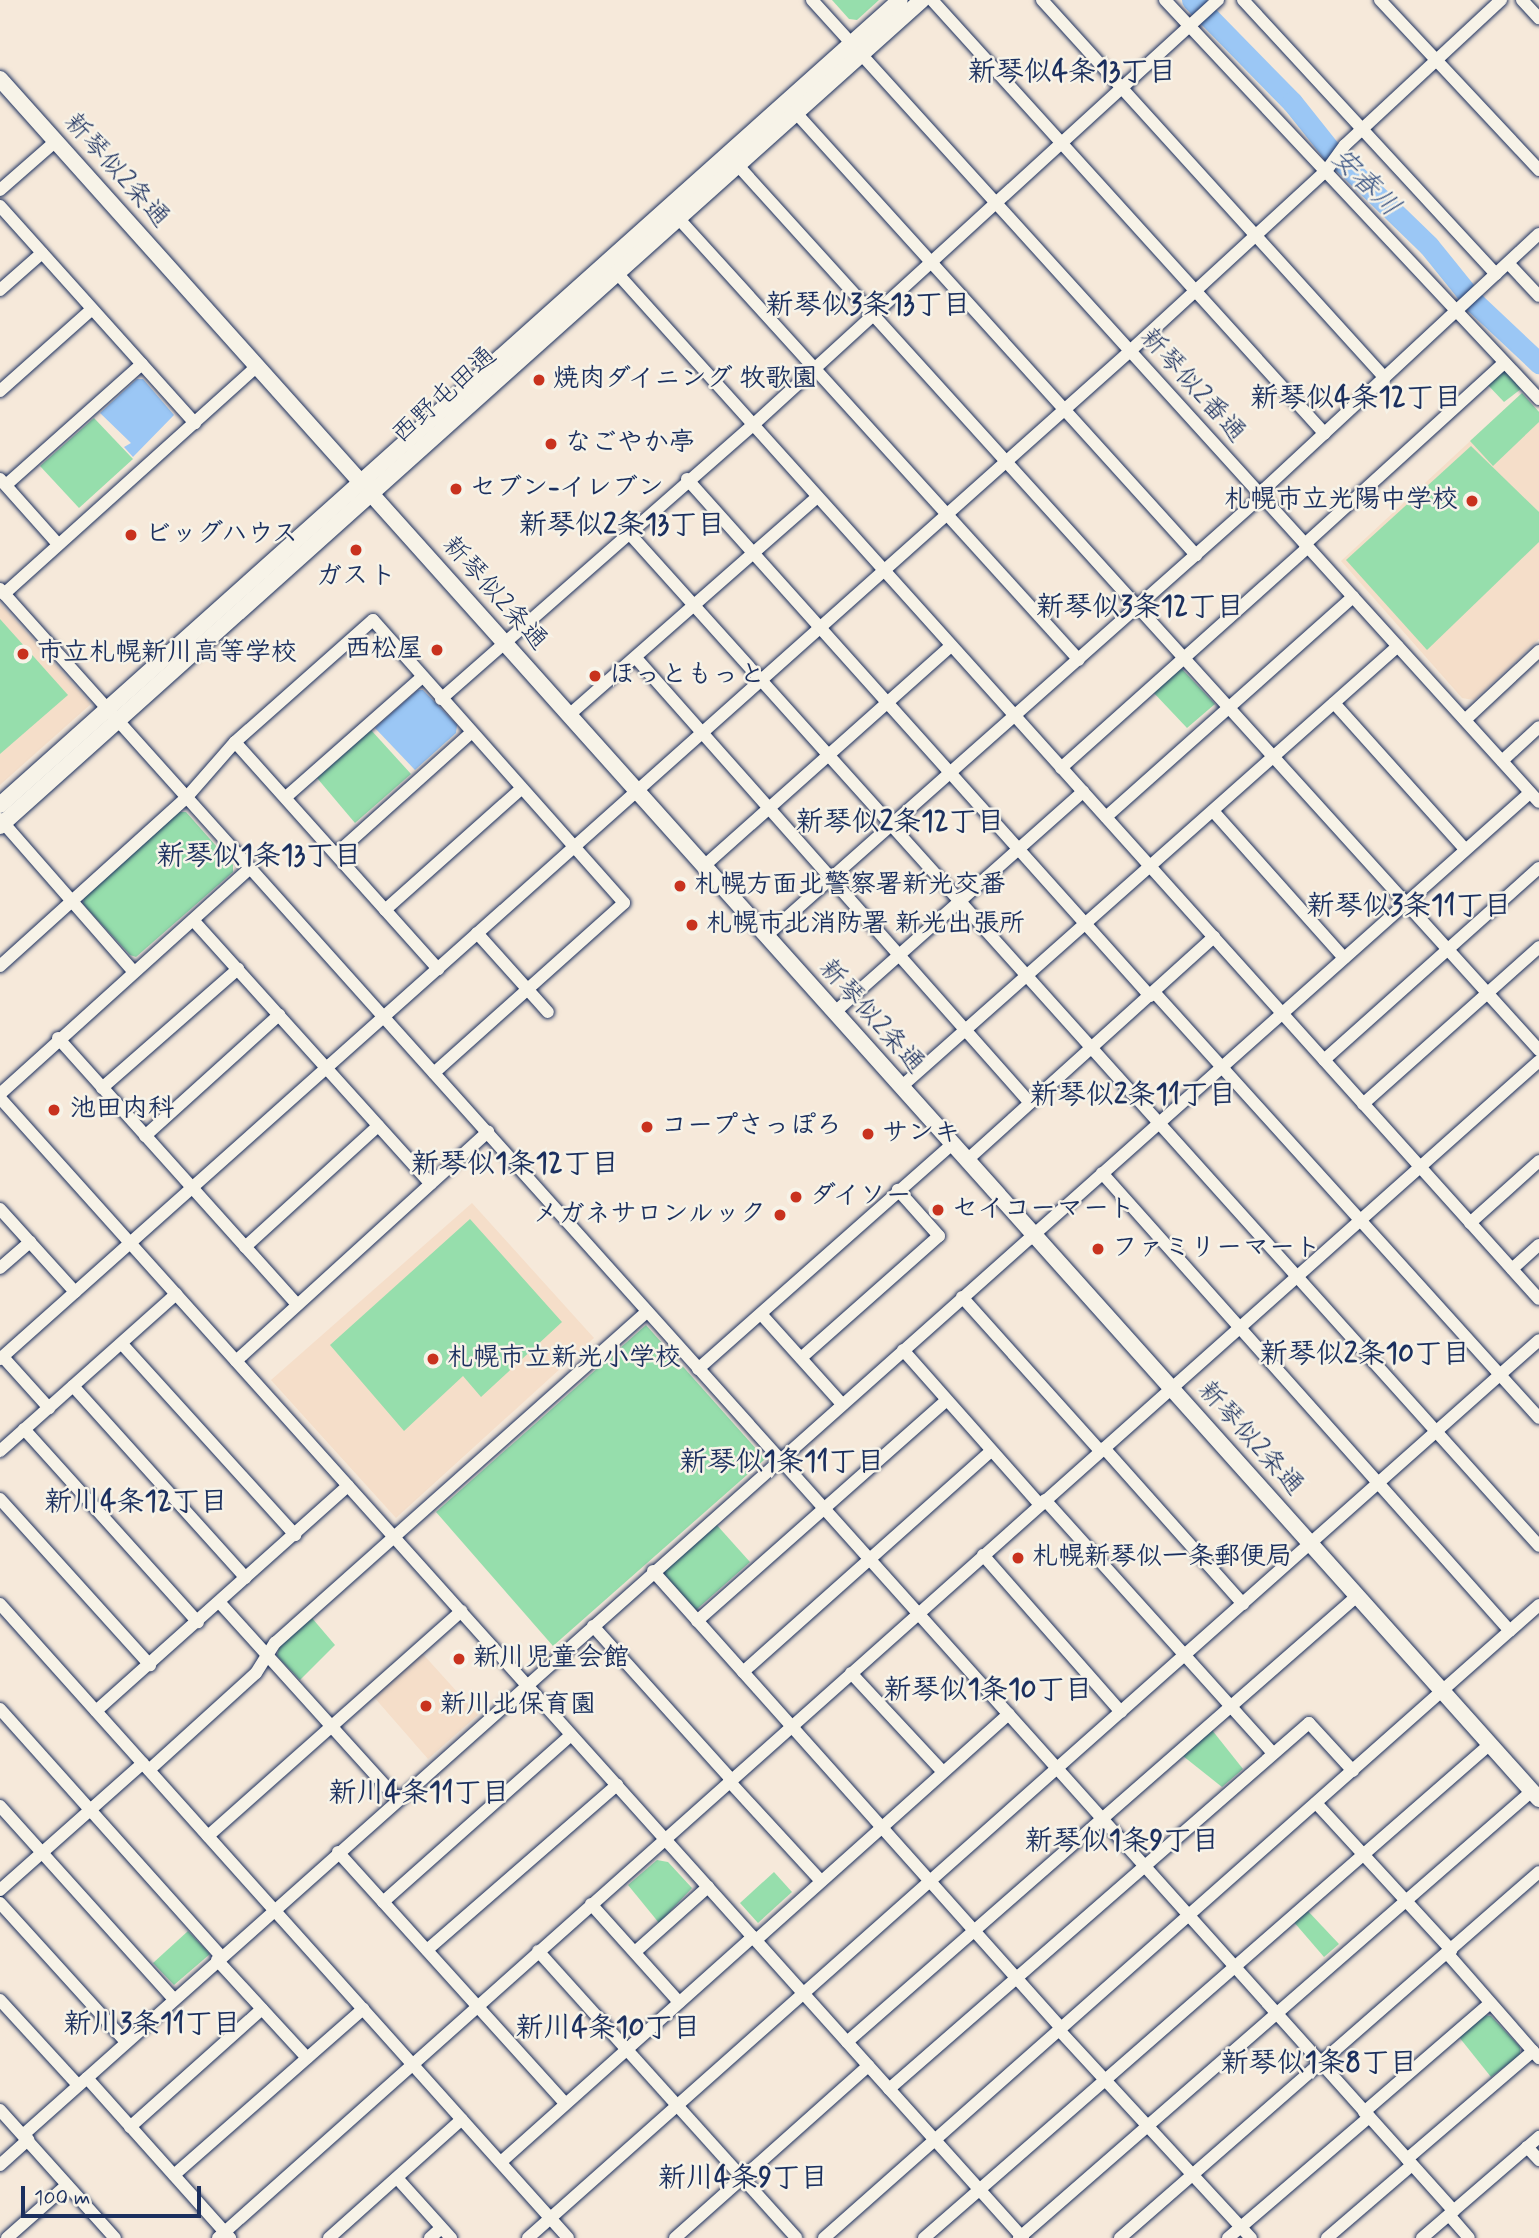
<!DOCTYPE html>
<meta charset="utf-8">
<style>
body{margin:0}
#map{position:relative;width:1539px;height:2238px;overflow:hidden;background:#f6e9da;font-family:Mynerve,"Klee One",sans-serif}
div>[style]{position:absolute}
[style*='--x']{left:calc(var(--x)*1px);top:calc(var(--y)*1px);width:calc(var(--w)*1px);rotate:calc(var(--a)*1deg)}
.built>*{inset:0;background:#f5dec9}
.green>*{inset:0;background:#96deac}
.water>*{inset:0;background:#9bc7f5}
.river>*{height:21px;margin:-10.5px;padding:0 10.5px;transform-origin:10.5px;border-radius:10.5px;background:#9bc7f5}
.roads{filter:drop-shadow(0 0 2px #1b2f5e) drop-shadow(0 0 2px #1b2f5e)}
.minor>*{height:12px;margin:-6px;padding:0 6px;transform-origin:6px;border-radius:6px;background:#f7f3e8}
.tertiary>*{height:16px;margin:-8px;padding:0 8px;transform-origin:8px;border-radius:8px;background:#f7f3e8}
.dots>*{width:19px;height:19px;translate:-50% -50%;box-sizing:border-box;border:4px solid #f7f3e8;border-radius:50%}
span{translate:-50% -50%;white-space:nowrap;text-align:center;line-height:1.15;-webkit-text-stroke:5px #f7f3e8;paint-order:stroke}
.street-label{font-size:26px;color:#1b2f5e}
.poi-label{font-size:26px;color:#1b2f5e;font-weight:700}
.left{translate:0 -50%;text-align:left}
.right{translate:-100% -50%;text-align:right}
.neighbourhood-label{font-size:28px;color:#1b2f5e;font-weight:700}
.water-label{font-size:28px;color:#3b5584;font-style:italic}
.scale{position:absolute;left:21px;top:2186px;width:180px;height:32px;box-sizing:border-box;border:4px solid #1b2f5e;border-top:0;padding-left:9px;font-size:21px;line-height:24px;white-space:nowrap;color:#1b2f5e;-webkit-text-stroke:5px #f7f3e8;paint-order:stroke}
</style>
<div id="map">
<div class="built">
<i style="clip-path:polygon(1522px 393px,1539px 412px,1539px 639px,1474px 700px,1462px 698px,1341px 561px)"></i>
<i style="clip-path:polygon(0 603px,91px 704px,0 785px)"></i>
<i style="clip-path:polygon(472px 1203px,594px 1338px,396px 1518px,271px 1380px)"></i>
<i style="clip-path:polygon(422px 1653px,478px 1715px,428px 1759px,373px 1696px)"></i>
</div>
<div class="green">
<i style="clip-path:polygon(832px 0,879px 0,857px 20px,849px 19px)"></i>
<i style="clip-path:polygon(1503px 368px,1521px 389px,1504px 402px,1486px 383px)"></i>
<i style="clip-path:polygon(1522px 393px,1539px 412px,1539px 422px,1493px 466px,1470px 441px)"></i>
<i style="clip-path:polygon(94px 418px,133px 459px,79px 508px,40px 466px)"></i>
<i style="clip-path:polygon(1471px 446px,1539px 512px,1539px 542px,1427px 650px,1346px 560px)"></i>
<i style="clip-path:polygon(0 619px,68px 695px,0 754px)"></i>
<i style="clip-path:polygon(1181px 668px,1215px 704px,1187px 728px,1153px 692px)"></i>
<i style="clip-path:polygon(371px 730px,411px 774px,355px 823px,317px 778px)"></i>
<i style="clip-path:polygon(179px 812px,186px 812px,233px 865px,233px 872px,136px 957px,130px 955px,83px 904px,84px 898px)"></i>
<i style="clip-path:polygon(470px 1219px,562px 1322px,481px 1397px,463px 1376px,404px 1431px,330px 1345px)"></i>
<i style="clip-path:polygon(646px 1325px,765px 1459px,553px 1646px,436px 1512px)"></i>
<i style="clip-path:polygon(715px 1523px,750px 1562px,696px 1610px,661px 1571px)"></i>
<i style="clip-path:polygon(312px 1618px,335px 1645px,300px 1680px,277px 1656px,280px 1644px)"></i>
<i style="clip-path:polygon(1212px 1730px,1243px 1769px,1222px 1787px,1183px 1756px)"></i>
<i style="clip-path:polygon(657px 1860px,668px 1862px,692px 1888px,659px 1923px,628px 1885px)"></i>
<i style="clip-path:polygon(774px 1872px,792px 1892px,758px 1923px,740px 1903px)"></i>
<i style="clip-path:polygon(1306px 1909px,1339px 1944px,1324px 1957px,1293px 1921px)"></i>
<i style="clip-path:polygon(188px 1931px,210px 1954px,174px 1985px,153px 1963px)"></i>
<i style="clip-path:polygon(1484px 2015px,1491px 2016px,1520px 2047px,1520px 2055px,1491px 2077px,1459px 2037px)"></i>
</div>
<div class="water">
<i style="clip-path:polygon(137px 379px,143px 379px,174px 415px,133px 457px,124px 447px,131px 443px,100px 413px)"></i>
<i style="clip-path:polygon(418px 690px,423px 690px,457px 725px,456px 733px,415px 770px,375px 728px)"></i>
</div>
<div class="river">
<i style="--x:1192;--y:0;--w:143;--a:45.6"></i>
<i style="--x:1292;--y:102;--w:63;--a:51.5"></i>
<i style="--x:1331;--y:151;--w:136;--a:44.1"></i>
<i style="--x:1429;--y:246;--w:73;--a:51.1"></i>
<i style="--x:1475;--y:303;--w:88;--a:43.2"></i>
</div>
<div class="roads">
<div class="minor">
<i style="--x:812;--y:0;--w:1082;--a:47.81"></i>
<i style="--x:932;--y:0;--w:585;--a:47.84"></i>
<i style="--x:1042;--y:0;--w:510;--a:47.78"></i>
<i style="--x:1165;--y:0;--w:547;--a:46.85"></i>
<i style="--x:1243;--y:0;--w:373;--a:47.3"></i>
<i style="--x:1380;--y:0;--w:233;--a:46.9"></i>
<i style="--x:1522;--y:0;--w:25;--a:47"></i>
<i style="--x:797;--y:114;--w:595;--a:47.86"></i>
<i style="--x:733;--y:160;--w:1201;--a:47.84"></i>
<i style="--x:0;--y:190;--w:74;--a:-41.2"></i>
<i style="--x:0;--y:206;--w:292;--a:48.1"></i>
<i style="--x:679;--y:219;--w:595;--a:47.79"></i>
<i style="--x:1508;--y:263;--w:45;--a:46.8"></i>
<i style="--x:617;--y:273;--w:1379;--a:48.06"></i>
<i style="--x:0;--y:290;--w:56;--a:-41.4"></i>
<i style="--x:0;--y:391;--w:123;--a:-41.7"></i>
<i style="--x:0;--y:479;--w:87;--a:48.3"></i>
<i style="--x:687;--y:479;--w:694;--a:48.15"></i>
<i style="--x:6;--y:485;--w:182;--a:-41.7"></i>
<i style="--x:1259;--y:494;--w:382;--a:-42.9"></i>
<i style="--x:628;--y:532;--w:1363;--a:48.06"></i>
<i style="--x:1305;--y:544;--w:269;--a:-42.3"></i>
<i style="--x:0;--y:589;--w:2178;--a:48.13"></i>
<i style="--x:4;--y:594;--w:341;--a:-42"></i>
<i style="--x:636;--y:658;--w:594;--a:48.48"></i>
<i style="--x:441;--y:699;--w:415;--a:-41.3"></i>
<i style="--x:753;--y:425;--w:630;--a:-42.43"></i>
<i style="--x:1334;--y:703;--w:195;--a:48.1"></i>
<i style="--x:569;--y:715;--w:330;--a:-41.3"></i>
<i style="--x:1465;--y:720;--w:101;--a:-43"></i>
<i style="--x:235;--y:742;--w:305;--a:48.2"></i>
<i style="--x:1502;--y:761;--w:50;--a:-42.6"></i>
<i style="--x:1061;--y:768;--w:331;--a:-41.8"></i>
<i style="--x:286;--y:797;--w:180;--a:-41.4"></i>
<i style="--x:1213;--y:811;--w:197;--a:48.3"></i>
<i style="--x:1106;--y:817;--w:331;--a:-41.7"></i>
<i style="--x:0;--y:819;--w:203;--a:48.8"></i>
<i style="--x:336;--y:854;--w:181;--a:-41.9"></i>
<i style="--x:704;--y:866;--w:331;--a:-41.7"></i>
<i style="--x:385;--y:910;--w:182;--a:-41.7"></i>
<i style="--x:193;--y:920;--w:355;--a:48"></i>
<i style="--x:477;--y:933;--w:106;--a:48.1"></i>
<i style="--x:766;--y:936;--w:663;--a:-41.58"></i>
<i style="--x:0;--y:966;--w:251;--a:-42.1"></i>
<i style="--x:186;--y:798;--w:74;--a:-48.8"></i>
<i style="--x:235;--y:742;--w:184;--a:-41.5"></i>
<i style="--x:373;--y:620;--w:378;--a:48.4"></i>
<i style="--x:624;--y:903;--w:255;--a:138.2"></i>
<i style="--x:1154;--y:992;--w:574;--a:47.89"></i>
<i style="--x:835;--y:1012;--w:332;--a:-41.6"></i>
<i style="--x:58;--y:1038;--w:358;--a:48.1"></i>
<i style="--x:1324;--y:1060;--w:288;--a:-41.8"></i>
<i style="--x:901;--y:1087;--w:664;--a:-41.58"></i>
<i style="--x:102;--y:1088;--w:181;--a:-41.2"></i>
<i style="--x:0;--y:1094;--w:336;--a:-42.1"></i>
<i style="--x:0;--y:1098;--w:1532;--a:48.1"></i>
<i style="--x:1363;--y:1104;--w:236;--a:-41.7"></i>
<i style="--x:145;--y:1136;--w:181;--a:-42.1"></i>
<i style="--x:967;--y:1160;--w:333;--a:-42.1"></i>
<i style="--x:1102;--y:1173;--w:613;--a:48.3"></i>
<i style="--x:0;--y:1209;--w:112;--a:47.9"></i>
<i style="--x:1470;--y:1223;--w:93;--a:-41.9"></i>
<i style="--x:245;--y:1247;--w:180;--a:-42.3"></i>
<i style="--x:0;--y:1268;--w:40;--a:-41"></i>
<i style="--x:1512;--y:1269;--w:36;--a:-42"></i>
<i style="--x:962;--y:1297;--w:207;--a:48.1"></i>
<i style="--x:761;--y:1314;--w:121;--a:48"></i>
<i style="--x:122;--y:1344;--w:258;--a:47.8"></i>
<i style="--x:903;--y:1350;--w:207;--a:48.5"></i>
<i style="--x:3;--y:1357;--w:69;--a:48"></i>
<i style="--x:801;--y:1358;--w:184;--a:-41.5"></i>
<i style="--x:939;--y:1236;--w:62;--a:-131.7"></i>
<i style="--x:0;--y:1359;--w:1514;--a:-41.73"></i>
<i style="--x:1130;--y:351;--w:266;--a:-42.6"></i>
<i style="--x:1326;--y:171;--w:32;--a:-54"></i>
<i style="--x:1345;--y:145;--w:213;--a:-42.9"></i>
<i style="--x:236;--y:1361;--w:341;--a:-42.3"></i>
<i style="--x:698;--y:1369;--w:339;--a:-41.5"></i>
<i style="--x:73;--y:1386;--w:258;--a:48"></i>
<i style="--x:24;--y:1429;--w:260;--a:48"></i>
<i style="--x:1104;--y:1448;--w:209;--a:48.3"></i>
<i style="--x:0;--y:1451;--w:236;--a:-41.7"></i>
<i style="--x:0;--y:1499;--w:224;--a:47.9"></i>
<i style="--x:1045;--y:1500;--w:341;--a:48"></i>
<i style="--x:983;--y:1555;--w:209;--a:48.7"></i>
<i style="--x:653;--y:1571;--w:613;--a:48.24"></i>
<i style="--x:220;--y:1603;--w:264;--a:47.9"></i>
<i style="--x:0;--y:1604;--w:851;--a:48.14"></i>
<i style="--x:697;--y:1621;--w:332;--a:-41.5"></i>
<i style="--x:593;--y:1626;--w:206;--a:48"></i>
<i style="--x:743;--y:1672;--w:332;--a:-41.7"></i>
<i style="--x:851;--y:1673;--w:135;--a:47.1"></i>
<i style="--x:0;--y:1709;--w:331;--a:48.2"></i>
<i style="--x:96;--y:1711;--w:338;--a:-41.8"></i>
<i style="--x:149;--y:1770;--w:144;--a:-42.2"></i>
<i style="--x:256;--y:1673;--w:36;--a:-58"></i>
<i style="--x:275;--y:1643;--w:498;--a:-41.7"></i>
<i style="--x:729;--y:1781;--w:136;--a:47.4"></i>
<i style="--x:1316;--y:1803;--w:200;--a:47.4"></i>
<i style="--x:0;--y:1806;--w:260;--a:48"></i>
<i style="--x:208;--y:1836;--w:339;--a:-41.6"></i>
<i style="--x:338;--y:1852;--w:338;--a:47.9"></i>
<i style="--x:0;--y:1890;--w:191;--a:-41.6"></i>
<i style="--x:383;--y:1902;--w:251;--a:-41.6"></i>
<i style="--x:0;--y:1903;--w:188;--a:47.8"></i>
<i style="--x:591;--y:1904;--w:132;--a:48.1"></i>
<i style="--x:756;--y:1940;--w:339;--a:-41.8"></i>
<i style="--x:427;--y:1950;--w:252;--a:-41"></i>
<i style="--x:538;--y:1951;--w:386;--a:48"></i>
<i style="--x:635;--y:1952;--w:98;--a:-41.7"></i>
<i style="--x:1447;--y:1953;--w:140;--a:48.8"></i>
<i style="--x:217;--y:1960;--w:133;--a:47.4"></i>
<i style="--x:0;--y:2000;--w:115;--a:47.5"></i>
<i style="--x:1059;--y:2030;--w:283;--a:47.3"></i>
<i style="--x:847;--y:2042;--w:678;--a:-41.17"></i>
<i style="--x:87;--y:2078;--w:215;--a:48.2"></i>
<i style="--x:889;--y:2089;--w:557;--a:-41.07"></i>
<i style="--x:1309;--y:1723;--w:65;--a:47.5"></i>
<i style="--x:0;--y:2110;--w:172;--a:48.1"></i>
<i style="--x:1364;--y:2112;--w:165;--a:-40.8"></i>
<i style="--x:130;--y:2127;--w:177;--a:-41.8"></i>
<i style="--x:23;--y:2135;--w:2018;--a:-41.69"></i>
<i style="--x:1527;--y:2147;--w:18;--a:47"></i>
<i style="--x:1407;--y:2159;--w:166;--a:-40.6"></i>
<i style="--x:501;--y:2162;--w:338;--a:-41.8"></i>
<i style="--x:0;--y:2165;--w:38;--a:-42"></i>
<i style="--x:174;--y:2175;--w:252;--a:-41.3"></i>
<i style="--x:397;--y:2178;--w:81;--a:48"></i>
<i style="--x:1449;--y:2215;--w:30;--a:49"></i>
<i style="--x:7;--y:2238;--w:80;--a:-41.5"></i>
<i style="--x:218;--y:2238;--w:1769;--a:-41.7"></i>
<i style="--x:329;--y:2238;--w:178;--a:-41.8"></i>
<i style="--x:430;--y:2238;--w:15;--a:-42"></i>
<i style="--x:528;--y:2238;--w:1352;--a:-41.61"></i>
<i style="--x:675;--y:2238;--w:259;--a:-41.7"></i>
<i style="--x:824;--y:2238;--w:955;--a:-41.52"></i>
<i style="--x:924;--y:2238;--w:751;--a:-41.11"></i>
<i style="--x:1019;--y:2238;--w:680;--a:-41.07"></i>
<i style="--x:1120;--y:2238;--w:556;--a:-41.14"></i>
<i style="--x:1228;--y:2238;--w:186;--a:-40.6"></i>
<i style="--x:1327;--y:2238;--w:112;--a:-40.7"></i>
<i style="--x:1422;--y:2238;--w:155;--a:-40.8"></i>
</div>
<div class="tertiary">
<i style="--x:0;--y:79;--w:2308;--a:48.18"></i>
<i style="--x:0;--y:805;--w:1207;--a:-41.81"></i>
<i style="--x:0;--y:826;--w:1238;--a:-41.86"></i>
</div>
</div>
<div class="dots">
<i style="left:539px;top:380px;background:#c8321e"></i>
<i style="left:551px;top:444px;background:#c8321e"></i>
<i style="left:456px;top:489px;background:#c8321e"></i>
<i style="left:1472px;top:501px;background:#c8321e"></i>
<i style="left:131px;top:535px;background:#c8321e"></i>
<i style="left:356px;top:550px;background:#c8321e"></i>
<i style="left:437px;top:650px;background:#c8321e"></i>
<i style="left:23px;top:654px;background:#c8321e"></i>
<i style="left:595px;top:676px;background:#c8321e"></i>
<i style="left:680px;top:886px;background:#c8321e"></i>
<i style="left:692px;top:925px;background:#c8321e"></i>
<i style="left:54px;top:1110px;background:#c8321e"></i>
<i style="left:647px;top:1127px;background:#c8321e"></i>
<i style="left:868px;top:1134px;background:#c8321e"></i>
<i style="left:796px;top:1197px;background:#c8321e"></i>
<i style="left:938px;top:1210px;background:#c8321e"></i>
<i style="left:780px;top:1215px;background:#c8321e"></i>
<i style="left:1098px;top:1249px;background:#c8321e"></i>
<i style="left:433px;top:1359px;background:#c8321e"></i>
<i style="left:1018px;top:1558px;background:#c8321e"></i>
<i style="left:459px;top:1659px;background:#c8321e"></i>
<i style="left:426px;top:1706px;background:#c8321e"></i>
</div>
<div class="street-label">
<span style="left:116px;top:171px;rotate:48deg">新琴似2条通</span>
<span style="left:1192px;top:386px;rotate:48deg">新琴似2番通</span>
<span style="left:445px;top:396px;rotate:-42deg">西野屯田通</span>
<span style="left:494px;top:594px;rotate:48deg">新琴似2条通</span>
<span style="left:871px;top:1017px;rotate:48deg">新琴似2条通</span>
<span style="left:1250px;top:1439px;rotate:48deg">新琴似2条通</span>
</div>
<div class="poi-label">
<span class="left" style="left:553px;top:380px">焼肉ダイニング 牧歌園</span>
<span class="left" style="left:565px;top:444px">なごやか亭</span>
<span class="left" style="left:470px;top:489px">セブン-イレブン</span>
<span class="right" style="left:1458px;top:501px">札幌市立光陽中学校</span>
<span class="left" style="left:145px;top:535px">ビッグハウス</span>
<span style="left:356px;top:577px">ガスト</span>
<span class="right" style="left:423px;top:650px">西松屋</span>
<span class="left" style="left:37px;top:654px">市立札幌新川高等学校</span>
<span class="left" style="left:609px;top:676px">ほっともっと</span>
<span class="left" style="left:694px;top:886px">札幌方面北警察署新光交番</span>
<span class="left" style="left:706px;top:925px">札幌市北消防署 新光出張所</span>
<span class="left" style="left:70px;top:1110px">池田内科</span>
<span class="left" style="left:661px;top:1127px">コープさっぽろ</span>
<span class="left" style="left:882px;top:1134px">サンキ</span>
<span class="left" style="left:810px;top:1197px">ダイソー</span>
<span class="left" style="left:952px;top:1210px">セイコーマート</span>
<span class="right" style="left:766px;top:1215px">メガネサロンルック</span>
<span class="left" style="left:1112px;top:1249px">ファミリーマート</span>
<span class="left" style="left:447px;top:1359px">札幌市立新光小学校</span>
<span class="left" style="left:1032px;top:1558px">札幌新琴似一条郵便局</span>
<span class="left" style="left:473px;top:1659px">新川児童会館</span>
<span class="left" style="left:440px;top:1706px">新川北保育園</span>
</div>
<div class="neighbourhood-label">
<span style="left:1072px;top:73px">新琴似4条13丁目</span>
<span style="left:868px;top:306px">新琴似3条13丁目</span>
<span style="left:1356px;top:399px">新琴似4条12丁目</span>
<span style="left:622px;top:526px">新琴似2条13丁目</span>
<span style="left:1140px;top:608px">新琴似3条12丁目</span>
<span style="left:900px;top:823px">新琴似2条12丁目</span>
<span style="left:259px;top:857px">新琴似1条13丁目</span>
<span style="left:1409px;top:907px">新琴似3条11丁目</span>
<span style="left:1133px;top:1096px">新琴似2条11丁目</span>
<span style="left:515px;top:1165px">新琴似1条12丁目</span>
<span style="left:1365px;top:1355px">新琴似2条10丁目</span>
<span style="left:782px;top:1463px">新琴似1条11丁目</span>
<span style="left:136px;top:1503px">新川4条12丁目</span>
<span style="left:988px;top:1691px">新琴似1条10丁目</span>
<span style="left:419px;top:1794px">新川4条11丁目</span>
<span style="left:1122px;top:1842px">新琴似1条9丁目</span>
<span style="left:152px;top:2025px">新川3条11丁目</span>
<span style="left:608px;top:2029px">新川4条10丁目</span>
<span style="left:1319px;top:2064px">新琴似1条8丁目</span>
<span style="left:743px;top:2179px">新川4条9丁目</span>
</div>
<div class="water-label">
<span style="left:1365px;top:183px;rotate:45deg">安春川</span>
</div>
<div class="scale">100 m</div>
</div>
